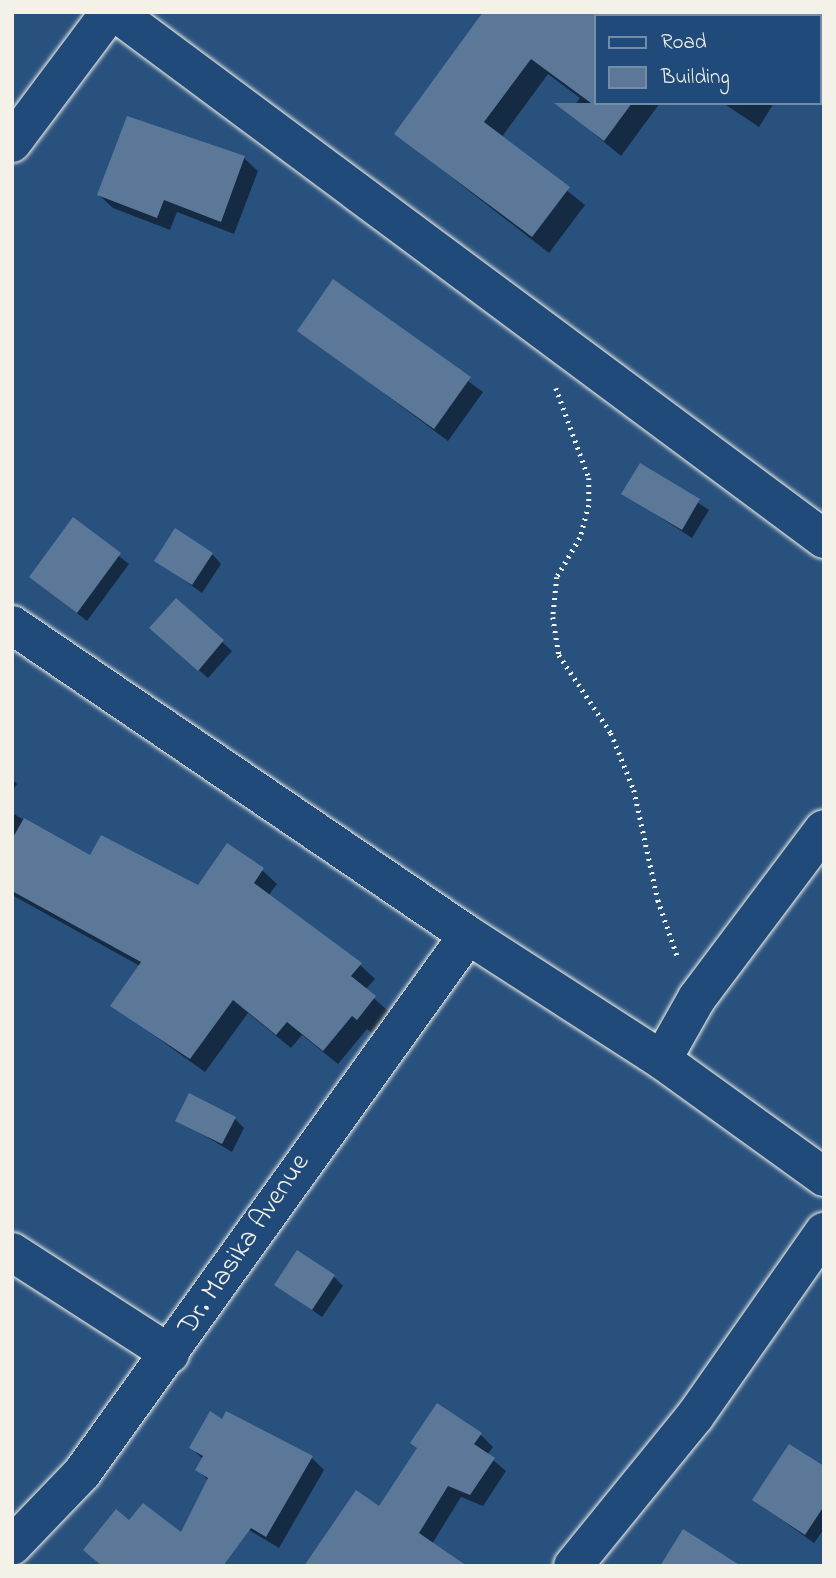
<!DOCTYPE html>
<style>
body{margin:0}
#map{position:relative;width:836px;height:1578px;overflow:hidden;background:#28517e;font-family:"Indie Flower",sans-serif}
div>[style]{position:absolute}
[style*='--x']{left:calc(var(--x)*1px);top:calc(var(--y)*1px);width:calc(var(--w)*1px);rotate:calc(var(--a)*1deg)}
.shadow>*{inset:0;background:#0007}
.building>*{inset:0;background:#5b7899}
.path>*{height:4.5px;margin-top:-2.25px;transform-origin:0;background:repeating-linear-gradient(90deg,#f4f1e8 0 2px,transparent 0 7px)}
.roads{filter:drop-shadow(0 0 2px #f4f1e8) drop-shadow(0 0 2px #f4f1e8)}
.street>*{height:38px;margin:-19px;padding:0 19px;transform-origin:19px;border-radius:19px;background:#1f4a7a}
span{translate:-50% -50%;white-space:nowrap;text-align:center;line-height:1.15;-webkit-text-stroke:5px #1f4a7a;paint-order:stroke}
.street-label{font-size:28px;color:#f4f1e8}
.frame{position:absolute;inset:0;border:14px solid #f4f1e8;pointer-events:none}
.legend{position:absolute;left:594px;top:14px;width:228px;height:91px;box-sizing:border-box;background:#1f4a7a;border:2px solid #748da6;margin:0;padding:9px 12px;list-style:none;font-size:21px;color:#f4f1e8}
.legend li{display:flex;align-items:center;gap:14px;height:35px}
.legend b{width:35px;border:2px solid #748da6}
</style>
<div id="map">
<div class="shadow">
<i style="clip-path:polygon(486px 12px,610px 12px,613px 16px,596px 16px,596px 103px,660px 103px,621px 156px,569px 113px,580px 98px,548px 74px,501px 138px,585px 205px,549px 253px,396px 134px)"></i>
<i style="clip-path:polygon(723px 103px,774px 103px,759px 127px)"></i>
<i style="clip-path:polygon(128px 118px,244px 158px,258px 171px,234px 234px,177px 212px,170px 230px,113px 208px,99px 195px)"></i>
<i style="clip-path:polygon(334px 282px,483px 392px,448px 441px,299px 330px)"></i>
<i style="clip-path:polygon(641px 465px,709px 510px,692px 538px,624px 494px)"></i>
<i style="clip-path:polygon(73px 520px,129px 564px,87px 621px,31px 577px)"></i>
<i style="clip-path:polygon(212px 554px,221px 564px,202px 593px,157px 561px)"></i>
<i style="clip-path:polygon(176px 600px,232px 651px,208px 678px,161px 637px)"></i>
<i style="clip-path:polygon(12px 779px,17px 784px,12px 791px)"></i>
<i style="clip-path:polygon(12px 813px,91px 858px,198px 887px,262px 870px,277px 884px,268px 896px,360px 965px,375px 979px,365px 990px,389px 1012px,372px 1033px,367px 1029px,338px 1064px,302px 1035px,291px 1048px,248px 1013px,205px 1072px,113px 1006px,140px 966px,12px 895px)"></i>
<i style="clip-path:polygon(235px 1119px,244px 1128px,232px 1152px,178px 1120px)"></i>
<i style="clip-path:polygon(334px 1277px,343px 1286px,322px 1317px,276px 1285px)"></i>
<i style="clip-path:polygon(437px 1406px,481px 1435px,493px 1447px,487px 1455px,506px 1471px,483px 1506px,461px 1497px,432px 1544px,380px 1508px,418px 1449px)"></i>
<i style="clip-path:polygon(222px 1421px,312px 1458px,324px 1470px,279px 1548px,214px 1509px,209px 1481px,197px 1469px,203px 1459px,191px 1448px)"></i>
<i style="clip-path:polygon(824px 1468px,824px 1529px,814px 1543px,754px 1500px)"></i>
</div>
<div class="building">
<i style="clip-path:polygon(483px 12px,596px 12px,596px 103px,632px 103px,604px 141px,554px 103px,591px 103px,531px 59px,484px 122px,570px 187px,532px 237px,394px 134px)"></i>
<i style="clip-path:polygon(127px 116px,245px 156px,221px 222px,164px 200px,157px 218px,97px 195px)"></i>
<i style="clip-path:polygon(333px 279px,471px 377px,434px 429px,297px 331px)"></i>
<i style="clip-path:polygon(640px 463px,700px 499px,682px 530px,621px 494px)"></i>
<i style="clip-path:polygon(73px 517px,121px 553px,77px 613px,29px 577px)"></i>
<i style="clip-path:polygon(175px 528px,213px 553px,192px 585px,154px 561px)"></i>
<i style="clip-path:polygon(176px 598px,224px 640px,198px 671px,149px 628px)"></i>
<i style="clip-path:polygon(24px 818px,90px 855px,101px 835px,198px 885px,227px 843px,264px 868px,254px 883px,362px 963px,351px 976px,376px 996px,357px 1020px,352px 1016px,323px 1051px,287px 1022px,276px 1035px,233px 1000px,190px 1059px,110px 1006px,141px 962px,12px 891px,12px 839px)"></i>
<i style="clip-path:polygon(189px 1093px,236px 1117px,222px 1144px,175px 1121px)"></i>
<i style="clip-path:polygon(297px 1250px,335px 1275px,312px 1310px,274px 1285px)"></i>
<i style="clip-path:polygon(437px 1403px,482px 1433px,474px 1444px,495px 1458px,470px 1495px,448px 1486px,419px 1533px,467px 1566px,304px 1566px,356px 1490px,379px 1506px,417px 1448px,410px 1443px)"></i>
<i style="clip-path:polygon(210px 1411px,222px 1419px,226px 1411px,313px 1456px,266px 1537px,251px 1528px,223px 1566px,102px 1566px,83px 1550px,116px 1509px,129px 1520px,143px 1503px,181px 1532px,208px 1478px,195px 1470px,203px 1456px,189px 1448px)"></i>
<i style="clip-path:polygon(789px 1444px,824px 1466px,824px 1506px,805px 1535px,752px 1500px)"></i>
<i style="clip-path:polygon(683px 1529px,741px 1566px,660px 1566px)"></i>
</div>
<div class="path">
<i style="--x:556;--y:388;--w:96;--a:69.9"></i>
<i style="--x:589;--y:478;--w:27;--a:90"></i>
<i style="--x:589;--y:505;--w:34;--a:105"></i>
<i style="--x:580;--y:538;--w:45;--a:120.5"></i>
<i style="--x:557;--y:577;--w:40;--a:95.7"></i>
<i style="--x:553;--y:617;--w:38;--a:81"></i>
<i style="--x:559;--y:655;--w:94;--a:56.3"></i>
<i style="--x:611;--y:733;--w:61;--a:68"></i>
<i style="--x:634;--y:790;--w:113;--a:77.7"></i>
<i style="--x:658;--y:900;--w:61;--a:71"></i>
</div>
<div class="roads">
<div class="street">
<i style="--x:115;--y:12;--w:883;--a:36.62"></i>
<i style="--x:783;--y:12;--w:6;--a:39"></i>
<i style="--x:820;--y:40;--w:5;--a:37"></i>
<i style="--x:12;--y:143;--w:164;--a:-53.2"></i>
<i style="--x:12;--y:625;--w:551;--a:34.21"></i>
<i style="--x:468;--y:935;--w:231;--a:32.8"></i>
<i style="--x:662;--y:1060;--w:200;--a:35.8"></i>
<i style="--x:662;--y:1060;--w:71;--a:-60.6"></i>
<i style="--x:697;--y:998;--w:211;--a:-53.1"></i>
<i style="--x:12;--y:1252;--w:188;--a:32.8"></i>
<i style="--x:12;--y:1546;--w:101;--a:-46.2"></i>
<i style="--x:82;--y:1473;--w:662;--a:-54.34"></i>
<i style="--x:573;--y:1566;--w:193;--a:-50.9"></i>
<i style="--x:695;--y:1416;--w:225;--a:-55"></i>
</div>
</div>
<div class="street-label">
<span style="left:245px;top:1245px;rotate:-56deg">Dr. Masika Avenue</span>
</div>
<div class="frame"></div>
<ul class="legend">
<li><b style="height:9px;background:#1f4a7a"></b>Road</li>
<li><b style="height:19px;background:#5b7899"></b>Building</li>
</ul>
</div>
